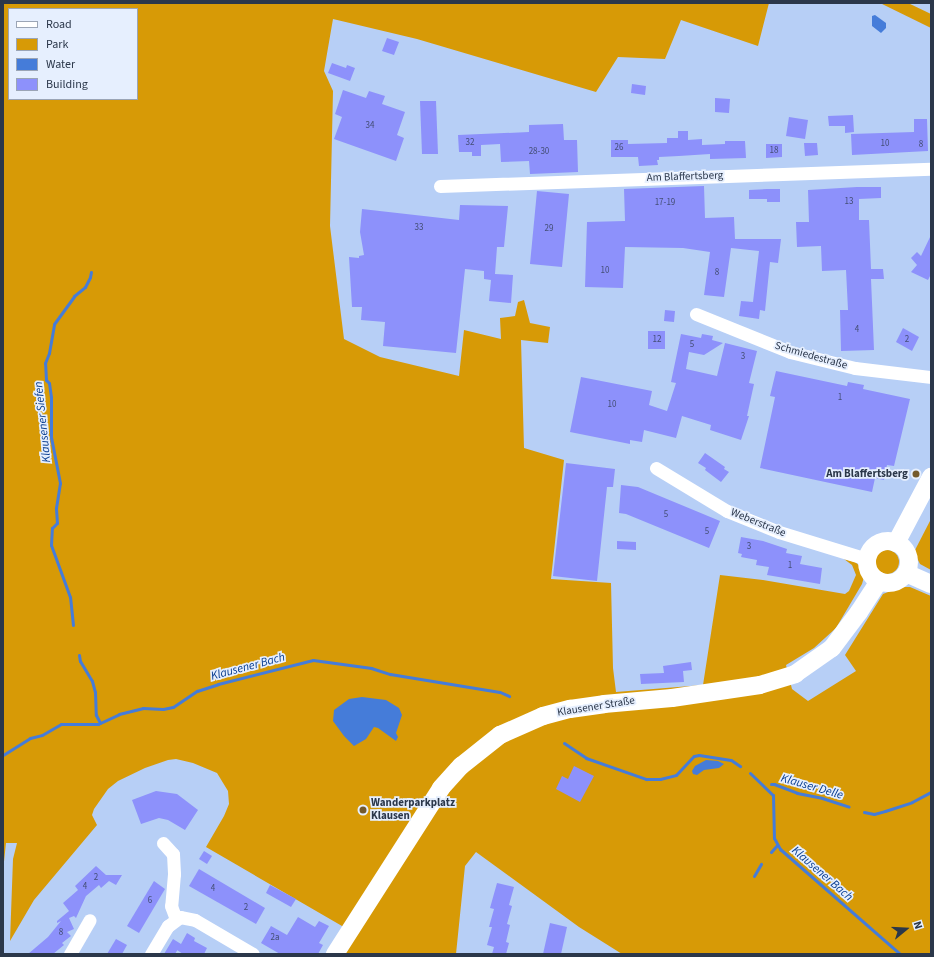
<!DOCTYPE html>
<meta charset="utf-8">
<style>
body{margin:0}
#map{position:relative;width:934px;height:957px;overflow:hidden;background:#b7cff6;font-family:"Source Sans 3",sans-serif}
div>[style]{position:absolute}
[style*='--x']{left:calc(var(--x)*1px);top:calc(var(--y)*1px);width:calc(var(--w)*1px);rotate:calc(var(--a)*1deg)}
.green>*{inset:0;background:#d79a06}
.round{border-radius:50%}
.water>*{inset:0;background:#457cd9}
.stream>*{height:3px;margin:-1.5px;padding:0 1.5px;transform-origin:1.5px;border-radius:1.5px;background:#457cd9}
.building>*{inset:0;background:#8d91fb}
.minor>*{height:13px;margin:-6.5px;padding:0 6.5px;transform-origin:6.5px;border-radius:6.5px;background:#fff}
.secondary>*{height:18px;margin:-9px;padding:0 9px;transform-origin:9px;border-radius:9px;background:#fff}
.secondary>.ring{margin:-9px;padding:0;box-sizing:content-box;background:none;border:18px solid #fff;border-radius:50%}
.dots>*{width:11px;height:11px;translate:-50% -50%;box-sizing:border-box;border:2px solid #e6effe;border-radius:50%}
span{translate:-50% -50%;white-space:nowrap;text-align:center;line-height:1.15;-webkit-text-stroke:3.5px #e6effe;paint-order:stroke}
.number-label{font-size:9px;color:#444e76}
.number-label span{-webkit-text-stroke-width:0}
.street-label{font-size:11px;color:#2b374a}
.poi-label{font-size:11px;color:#2b374a;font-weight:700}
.right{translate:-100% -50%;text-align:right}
.left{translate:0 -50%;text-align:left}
.water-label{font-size:12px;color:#083c8f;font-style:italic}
.frame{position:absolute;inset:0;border:4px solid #2b374a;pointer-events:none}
.legend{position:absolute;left:8px;top:8px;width:130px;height:92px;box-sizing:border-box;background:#e6effe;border:1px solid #9ba5b6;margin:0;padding:5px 7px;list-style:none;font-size:12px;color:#2b374a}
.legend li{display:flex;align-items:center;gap:8px;height:20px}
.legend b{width:20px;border:1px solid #9ba5b6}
.north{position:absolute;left:886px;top:909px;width:40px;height:40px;-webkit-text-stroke:3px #e6effe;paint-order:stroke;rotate:72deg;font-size:11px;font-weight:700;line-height:16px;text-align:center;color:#2b374a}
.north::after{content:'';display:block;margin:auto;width:14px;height:18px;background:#2b374a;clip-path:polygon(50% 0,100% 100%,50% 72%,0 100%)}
</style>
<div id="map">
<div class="green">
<i style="clip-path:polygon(evenodd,3px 3px,769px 3px,758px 46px,681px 20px,665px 59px,618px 57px,596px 92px,417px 39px,333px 19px,324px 71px,333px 91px,330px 226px,344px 339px,380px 357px,459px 376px,464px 330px,501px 339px,500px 318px,515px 316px,518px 302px,524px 300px,530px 323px,550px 327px,548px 343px,521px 340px,524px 448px,564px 460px,551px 579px,611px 583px,613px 668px,616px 692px,703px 685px,720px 575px,763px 580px,845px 594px,849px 591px,856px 575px,852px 565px,844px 559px,855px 562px,861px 567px,864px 577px,862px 584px,836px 628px,814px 648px,786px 665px,792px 689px,808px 701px,856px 671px,845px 655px,883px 594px,901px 587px,910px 587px,931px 596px,931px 954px,622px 954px,579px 927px,476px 852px,465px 866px,456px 954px,344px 954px,358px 933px,342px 926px,206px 847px,224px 816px,229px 804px,228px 791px,217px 773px,193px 763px,176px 759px,168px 760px,145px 768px,118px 781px,108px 789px,94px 809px,92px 815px,97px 825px,34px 900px,10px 941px,13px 859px,17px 843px,6px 843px,3px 871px,3px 3px,9px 9px,137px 9px,137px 99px,9px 99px,9px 9px)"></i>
<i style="clip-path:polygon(880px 3px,908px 3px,931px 14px,931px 28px)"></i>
<i style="clip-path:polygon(931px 519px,931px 570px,920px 564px,914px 552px)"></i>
<i class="round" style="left:875px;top:550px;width:24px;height:24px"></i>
</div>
<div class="water">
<i style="clip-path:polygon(875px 15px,886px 23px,886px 28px,881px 33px,872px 26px,872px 16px)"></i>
<i style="clip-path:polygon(362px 697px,386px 700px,399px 708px,402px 715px,396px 733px,398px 737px,396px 741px,378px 728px,374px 727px,366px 739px,354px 746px,344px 736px,333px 721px,334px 710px,349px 699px)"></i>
<i style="clip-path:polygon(706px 760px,718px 761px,724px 764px,719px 768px,704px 770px,697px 775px,693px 774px,692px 771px,695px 766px)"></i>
</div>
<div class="stream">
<i style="--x:73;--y:625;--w:28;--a:-96"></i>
<i style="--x:70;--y:597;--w:55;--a:-110.1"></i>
<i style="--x:51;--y:545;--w:17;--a:-87"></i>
<i style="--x:52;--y:528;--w:7;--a:-45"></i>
<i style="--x:57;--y:523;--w:15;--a:-94"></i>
<i style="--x:56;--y:508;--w:25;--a:-81"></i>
<i style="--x:60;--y:483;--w:47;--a:-101.1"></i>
<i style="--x:51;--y:437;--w:40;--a:-90"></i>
<i style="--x:51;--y:397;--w:14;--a:-98"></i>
<i style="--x:49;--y:383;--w:4;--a:-135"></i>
<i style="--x:46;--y:380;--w:17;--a:-93"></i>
<i style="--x:45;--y:363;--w:11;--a:-68"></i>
<i style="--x:49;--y:353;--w:29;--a:-80"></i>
<i style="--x:54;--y:324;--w:34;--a:-54"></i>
<i style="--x:74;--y:296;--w:14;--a:-39"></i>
<i style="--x:85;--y:287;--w:11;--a:-63"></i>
<i style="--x:90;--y:277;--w:5;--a:-79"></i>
<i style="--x:79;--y:655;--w:6;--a:81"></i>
<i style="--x:80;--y:661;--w:23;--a:59"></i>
<i style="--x:92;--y:681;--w:11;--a:75"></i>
<i style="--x:95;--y:692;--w:23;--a:88"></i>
<i style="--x:96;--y:715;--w:9;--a:63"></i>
<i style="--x:564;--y:743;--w:27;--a:34"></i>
<i style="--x:586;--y:758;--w:64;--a:19.3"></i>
<i style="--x:646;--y:779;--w:14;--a:0"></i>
<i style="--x:660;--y:779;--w:16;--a:-14"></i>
<i style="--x:676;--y:775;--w:26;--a:-47"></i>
<i style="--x:694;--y:756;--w:5;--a:-11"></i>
<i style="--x:699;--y:755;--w:32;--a:9"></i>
<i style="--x:731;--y:760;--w:11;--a:34"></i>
<i style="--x:3;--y:755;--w:32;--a:-32"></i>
<i style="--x:30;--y:738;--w:12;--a:-14"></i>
<i style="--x:42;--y:735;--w:22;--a:-30"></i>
<i style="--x:61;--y:724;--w:37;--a:0"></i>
<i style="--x:98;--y:724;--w:23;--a:-25"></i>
<i style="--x:119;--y:714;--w:25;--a:-14"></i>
<i style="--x:143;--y:708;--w:20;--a:3"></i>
<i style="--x:163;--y:709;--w:10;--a:-11"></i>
<i style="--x:173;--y:707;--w:29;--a:-34"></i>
<i style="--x:197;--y:691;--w:22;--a:-18"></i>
<i style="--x:218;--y:684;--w:98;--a:-14.2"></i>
<i style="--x:313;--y:660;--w:59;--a:7.9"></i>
<i style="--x:371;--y:668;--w:20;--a:18"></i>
<i style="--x:390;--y:674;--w:111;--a:9.3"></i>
<i style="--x:500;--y:692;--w:10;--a:24"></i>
<i style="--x:750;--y:773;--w:32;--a:44"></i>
<i style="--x:773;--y:795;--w:43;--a:88.7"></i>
<i style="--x:774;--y:838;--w:13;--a:61"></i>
<i style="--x:780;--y:849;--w:159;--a:41.2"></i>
<i style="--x:771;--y:784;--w:3;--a:0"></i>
<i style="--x:774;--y:784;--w:25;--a:21"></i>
<i style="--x:797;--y:793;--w:25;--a:11"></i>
<i style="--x:822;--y:798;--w:28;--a:18"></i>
<i style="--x:864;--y:812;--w:10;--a:11"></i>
<i style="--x:874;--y:814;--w:11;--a:-15"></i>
<i style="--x:885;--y:811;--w:28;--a:-18"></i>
<i style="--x:912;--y:802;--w:21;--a:-28"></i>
<i style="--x:771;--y:852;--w:9;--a:-49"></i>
<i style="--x:754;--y:876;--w:14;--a:-60"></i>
</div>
<div class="building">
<i style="clip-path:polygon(387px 38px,399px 42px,394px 55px,382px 51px)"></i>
<i style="clip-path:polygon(332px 63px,346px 68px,347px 65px,355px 68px,350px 81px,328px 73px)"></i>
<i style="clip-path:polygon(632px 84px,646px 86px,645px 95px,631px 93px)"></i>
<i style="clip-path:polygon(343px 90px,366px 98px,369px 91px,385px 96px,382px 104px,405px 112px,397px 135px,404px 138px,396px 161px,334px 139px,342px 117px,335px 114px)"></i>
<i style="clip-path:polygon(715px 98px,730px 99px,729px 113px,715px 112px)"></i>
<i style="clip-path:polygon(420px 101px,436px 101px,438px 154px,422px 154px)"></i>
<i style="clip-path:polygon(853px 115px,854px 132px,845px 133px,845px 126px,829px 126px,828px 116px)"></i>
<i style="clip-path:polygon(789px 117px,808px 120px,805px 139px,786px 136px)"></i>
<i style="clip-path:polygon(914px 119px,927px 119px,928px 151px,852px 155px,851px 134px,914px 132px)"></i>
<i style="clip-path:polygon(563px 124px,564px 140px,577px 140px,578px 172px,530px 174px,529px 161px,501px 162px,500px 144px,481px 145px,481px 156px,472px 156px,472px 152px,459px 152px,458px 135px,529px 132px,529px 125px)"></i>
<i style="clip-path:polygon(678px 131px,688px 131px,688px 140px,702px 139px,702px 145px,725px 144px,725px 141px,745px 141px,746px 158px,710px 159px,710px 154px,679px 156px,659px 157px,659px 160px,657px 160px,658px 165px,639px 166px,638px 157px,611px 157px,611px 140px,628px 140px,628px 144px,667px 143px,667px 138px,678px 138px)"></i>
<i style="clip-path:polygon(804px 143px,817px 143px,818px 155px,805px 156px)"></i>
<i style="clip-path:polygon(766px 144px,782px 144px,782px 157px,766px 158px)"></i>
<i style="clip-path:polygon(704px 186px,705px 218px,734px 217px,735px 239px,781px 239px,778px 263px,770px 262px,765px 311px,760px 310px,759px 319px,739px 316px,741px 301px,753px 302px,759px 251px,731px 248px,724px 297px,704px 295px,710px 252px,683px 248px,625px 247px,623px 288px,585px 287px,587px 222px,625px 221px,624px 189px)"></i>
<i style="clip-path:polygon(857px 187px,881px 187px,881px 198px,859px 199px,859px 220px,869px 220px,871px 269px,883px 269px,884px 279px,871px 279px,874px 350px,841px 351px,840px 310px,848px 310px,846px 270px,822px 271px,821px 246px,797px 247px,796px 222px,809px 222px,808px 190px)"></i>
<i style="clip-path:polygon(767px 189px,780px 189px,780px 202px,767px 202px,767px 199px,749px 199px,749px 190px)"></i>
<i style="clip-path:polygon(537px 191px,569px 194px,562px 267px,530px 264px)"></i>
<i style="clip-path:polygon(460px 205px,508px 206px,504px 247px,497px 247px,495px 274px,513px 275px,511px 303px,489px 301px,491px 280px,484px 279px,484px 271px,465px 269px,456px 353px,383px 346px,385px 322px,361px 320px,362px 307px,352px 307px,349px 257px,359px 258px,359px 256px,364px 255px,360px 232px,362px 209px,459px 220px)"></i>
<i style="clip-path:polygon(931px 235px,931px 274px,928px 280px,911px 272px,917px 265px,911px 258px,917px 252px,921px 256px)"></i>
<i style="clip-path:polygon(665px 310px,675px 311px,674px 322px,664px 321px)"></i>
<i style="clip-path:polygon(903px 328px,919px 337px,912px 351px,896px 342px)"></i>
<i style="clip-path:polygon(648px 331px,665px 331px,665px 349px,648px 349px)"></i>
<i style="clip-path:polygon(681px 334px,701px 338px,702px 334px,713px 336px,712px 340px,723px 343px,704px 355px,689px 352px,686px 369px,717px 376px,725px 343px,757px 351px,749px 383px,754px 384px,747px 416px,749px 416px,741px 440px,710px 430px,711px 425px,682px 416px,676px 438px,644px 430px,642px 442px,630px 440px,630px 444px,570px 432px,581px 377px,652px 391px,649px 405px,667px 411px,676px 383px,671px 382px)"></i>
<i style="clip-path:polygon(776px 371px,847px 386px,848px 382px,864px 385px,863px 389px,910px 399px,894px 466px,887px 465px,884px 480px,875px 478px,872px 492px,760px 468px,775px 397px,770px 396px)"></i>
<i style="clip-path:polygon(705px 453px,725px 467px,724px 469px,729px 472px,721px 482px,705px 470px,706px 468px,698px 463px)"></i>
<i style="clip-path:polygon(566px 463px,615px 469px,613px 487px,607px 487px,597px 581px,553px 576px)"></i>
<i style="clip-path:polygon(621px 485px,638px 487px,720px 521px,709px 548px,626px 514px,619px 513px)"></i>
<i style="clip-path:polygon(741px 537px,763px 541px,787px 549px,786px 553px,802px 556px,800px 564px,822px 568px,820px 584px,767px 575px,769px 567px,756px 565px,757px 560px,741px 557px,742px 554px,738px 553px)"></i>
<i style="clip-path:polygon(617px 541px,636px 542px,636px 550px,617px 549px)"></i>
<i style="clip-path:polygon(691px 662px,692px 670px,683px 671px,684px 682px,641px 684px,640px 674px,664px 673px,663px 666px)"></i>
<i style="clip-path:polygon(574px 766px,594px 776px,580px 802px,556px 789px,562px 776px,568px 779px)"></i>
<i style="clip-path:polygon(156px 791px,177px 794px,198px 810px,185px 830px,168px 820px,159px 818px,141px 824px,132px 800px)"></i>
<i style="clip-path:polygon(204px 851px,212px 856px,207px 864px,199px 859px)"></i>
<i style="clip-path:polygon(96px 866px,106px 875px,122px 875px,116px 885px,109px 881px,101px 888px,99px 885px,79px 902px,86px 896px,76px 918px,74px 916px,69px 918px,74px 929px,67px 932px,71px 936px,62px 943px,64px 945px,53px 954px,28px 954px,48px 937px,61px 921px,57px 923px,57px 921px,69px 911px,63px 903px,78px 890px,75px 886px)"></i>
<i style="clip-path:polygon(199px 869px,265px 908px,256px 924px,189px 886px)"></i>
<i style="clip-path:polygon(154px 881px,165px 889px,139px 933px,127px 926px)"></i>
<i style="clip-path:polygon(497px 883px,514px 887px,509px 905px,512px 906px,507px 924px,510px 925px,506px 942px,509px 943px,506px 954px,492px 954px,494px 947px,487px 945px,492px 927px,489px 927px,494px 909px,490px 908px)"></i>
<i style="clip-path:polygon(270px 885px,296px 899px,291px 907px,266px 893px)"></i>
<i style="clip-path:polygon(298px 917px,315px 927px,319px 921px,329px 926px,319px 943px,323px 945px,318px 954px,280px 954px,261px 943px,271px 926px,287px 935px)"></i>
<i style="clip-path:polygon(550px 923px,567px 927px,561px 954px,543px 954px)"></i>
<i style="clip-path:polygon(187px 933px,195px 938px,194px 941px,207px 948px,204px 954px,183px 954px,177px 950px,178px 949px,175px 954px,164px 954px,173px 939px,181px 944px)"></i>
<i style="clip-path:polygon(116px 939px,127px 945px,122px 954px,107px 954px)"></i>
</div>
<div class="minor">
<i style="--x:440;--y:186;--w:491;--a:-2"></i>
<i style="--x:696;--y:314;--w:101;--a:22"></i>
<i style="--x:790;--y:352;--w:67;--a:13.8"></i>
<i style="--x:855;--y:368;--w:77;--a:6.8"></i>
<i style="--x:656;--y:468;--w:83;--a:31.2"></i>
<i style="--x:727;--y:511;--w:56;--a:22"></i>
<i style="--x:779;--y:532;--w:92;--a:17.1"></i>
<i style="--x:163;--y:843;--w:15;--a:48"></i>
<i style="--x:173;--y:854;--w:20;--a:87"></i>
<i style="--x:174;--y:874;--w:32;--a:95"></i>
<i style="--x:171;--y:906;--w:14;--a:69"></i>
<i style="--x:70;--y:954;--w:39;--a:-60"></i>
<i style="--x:151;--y:954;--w:33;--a:-59"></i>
<i style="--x:168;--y:926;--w:15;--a:-37"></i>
<i style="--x:180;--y:917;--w:15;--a:11"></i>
<i style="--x:195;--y:920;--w:67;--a:30.4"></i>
</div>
<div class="secondary">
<i class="ring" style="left:867px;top:541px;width:24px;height:24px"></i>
<i style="--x:896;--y:543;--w:75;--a:-62.1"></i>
<i style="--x:906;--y:573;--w:27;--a:24"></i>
<i style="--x:335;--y:954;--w:197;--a:-57.4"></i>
<i style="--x:441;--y:788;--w:30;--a:-48"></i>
<i style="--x:461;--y:766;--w:50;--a:-38.5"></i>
<i style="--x:500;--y:735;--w:47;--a:-23.8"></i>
<i style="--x:543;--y:716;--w:28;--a:-15"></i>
<i style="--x:570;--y:709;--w:34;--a:-8"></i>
<i style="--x:604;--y:704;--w:68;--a:-5"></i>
<i style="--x:672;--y:698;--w:89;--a:-8.4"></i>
<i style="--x:760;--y:685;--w:37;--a:-17"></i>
<i style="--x:795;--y:674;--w:45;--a:-35.1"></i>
<i style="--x:832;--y:648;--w:45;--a:-53.1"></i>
<i style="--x:859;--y:612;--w:37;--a:-57"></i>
</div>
<div class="dots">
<i style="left:916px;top:474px;background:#745a2c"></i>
<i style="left:363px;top:810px;background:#745a2c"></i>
</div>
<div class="number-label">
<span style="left:370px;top:126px">34</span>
<span style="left:470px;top:143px">32</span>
<span style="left:885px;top:144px">10</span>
<span style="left:921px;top:145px">8</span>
<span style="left:619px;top:148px">26</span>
<span style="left:774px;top:151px">18</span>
<span style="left:539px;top:152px">28-30</span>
<span style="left:849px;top:202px">13</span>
<span style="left:665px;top:203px">17-19</span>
<span style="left:419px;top:228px">33</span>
<span style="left:549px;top:229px">29</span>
<span style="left:605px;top:271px">10</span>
<span style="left:717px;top:273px">8</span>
<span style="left:857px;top:330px">4</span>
<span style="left:657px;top:340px">12</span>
<span style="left:907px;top:340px">2</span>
<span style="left:692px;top:345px">5</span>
<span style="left:743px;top:357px">3</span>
<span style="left:840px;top:398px">1</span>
<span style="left:612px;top:405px">10</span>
<span style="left:666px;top:515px">5</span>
<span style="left:707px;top:532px">5</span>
<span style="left:749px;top:547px">3</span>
<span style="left:790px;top:566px">1</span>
<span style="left:96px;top:878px">2</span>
<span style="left:85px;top:887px">4</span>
<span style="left:213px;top:889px">4</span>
<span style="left:150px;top:901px">6</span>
<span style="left:246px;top:908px">2</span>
<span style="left:61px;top:933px">8</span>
<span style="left:275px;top:938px">2a</span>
</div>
<div class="street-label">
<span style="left:685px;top:177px;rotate:-2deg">Am Blaffertsberg</span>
<span style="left:811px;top:356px;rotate:16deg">Schmiedestraße</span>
<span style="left:758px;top:523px;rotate:22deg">Weberstraße</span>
<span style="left:596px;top:707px;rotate:-9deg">Klausener Straße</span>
</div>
<div class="poi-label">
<span class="right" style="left:908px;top:474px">Am Blaffertsberg</span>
<span class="left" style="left:371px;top:810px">Wanderparkplatz<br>Klausen</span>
</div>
<div class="water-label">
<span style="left:43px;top:422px;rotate:-96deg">Klausener Siefen</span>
<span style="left:248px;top:667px;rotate:-15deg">Klausener Bach</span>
<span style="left:812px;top:787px;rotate:16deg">Klauser Delle</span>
<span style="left:822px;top:874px;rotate:41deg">Klausener Bach</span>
</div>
<div class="frame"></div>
<ul class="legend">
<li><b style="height:5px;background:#fff"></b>Road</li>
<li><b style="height:11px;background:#d79a06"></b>Park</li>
<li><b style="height:11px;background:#457cd9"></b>Water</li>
<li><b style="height:11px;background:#8d91fb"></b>Building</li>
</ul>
<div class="north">N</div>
</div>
